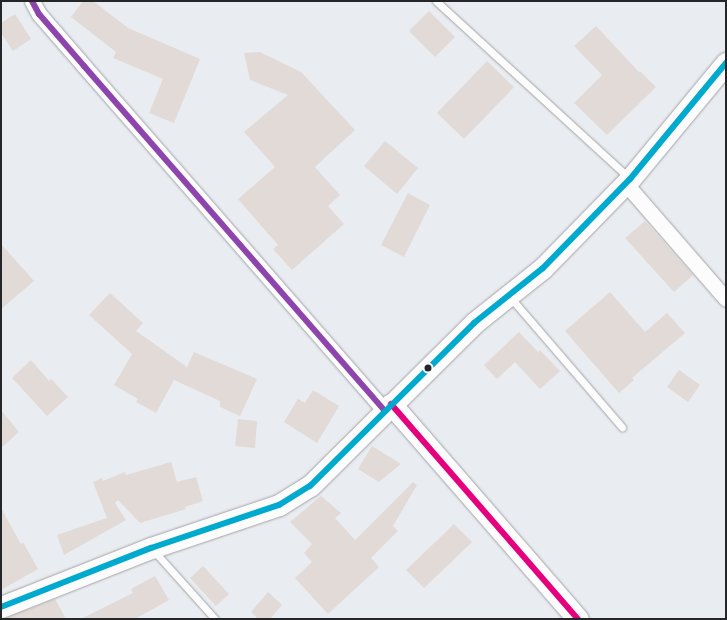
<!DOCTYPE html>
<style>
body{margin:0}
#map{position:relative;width:727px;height:620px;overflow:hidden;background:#e9ecf0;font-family:Barlow,sans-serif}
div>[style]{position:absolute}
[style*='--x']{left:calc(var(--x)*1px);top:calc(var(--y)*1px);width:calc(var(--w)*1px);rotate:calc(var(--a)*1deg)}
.building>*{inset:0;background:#e2dad6}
.roads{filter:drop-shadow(0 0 1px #a3a4a7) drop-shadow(0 0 1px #a3a4a7)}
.lane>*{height:7px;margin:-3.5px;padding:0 3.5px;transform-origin:3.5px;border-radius:3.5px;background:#fcfcfd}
.street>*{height:15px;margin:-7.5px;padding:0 7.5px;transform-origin:7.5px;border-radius:7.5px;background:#fcfcfd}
.secondary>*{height:21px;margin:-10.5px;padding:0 10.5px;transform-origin:10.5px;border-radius:10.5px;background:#fcfcfd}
.bus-1>*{height:6px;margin:-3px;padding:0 3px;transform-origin:3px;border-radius:3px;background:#8e44ad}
.bus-2>*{height:6px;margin:-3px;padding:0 3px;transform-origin:3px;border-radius:3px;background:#e5007d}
.bus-3>*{height:6px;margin:-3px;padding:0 3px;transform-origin:3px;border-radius:3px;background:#00a9ce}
.dots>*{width:11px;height:11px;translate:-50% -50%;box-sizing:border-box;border:2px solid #fff;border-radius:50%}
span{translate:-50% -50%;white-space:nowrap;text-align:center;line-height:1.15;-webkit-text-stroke:3px #fff;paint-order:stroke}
.frame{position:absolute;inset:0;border:2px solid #242629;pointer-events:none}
</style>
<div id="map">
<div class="building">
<i style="clip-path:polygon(83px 1px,93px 1px,128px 28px,200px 59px,174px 123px,149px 113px,163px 79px,113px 58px,116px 52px,71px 17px)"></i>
<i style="clip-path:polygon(429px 11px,455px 37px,435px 57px,409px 31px)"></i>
<i style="clip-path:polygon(15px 14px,31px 39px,13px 51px,1px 33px,1px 23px)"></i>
<i style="clip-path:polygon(596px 26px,639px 72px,640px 71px,656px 87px,607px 135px,574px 103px,602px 75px,574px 46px)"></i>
<i style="clip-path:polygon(260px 52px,301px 72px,355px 130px,315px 167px,340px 195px,328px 206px,344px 224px,292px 270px,273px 249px,278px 245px,238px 199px,275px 167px,244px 132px,288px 95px,250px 80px,244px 53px)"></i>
<i style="clip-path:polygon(487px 61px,514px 87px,464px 139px,437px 113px)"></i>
<i style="clip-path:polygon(385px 141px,418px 168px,397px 194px,364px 166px)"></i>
<i style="clip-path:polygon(408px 193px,430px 205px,404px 257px,381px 245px)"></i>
<i style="clip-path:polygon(645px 221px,693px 275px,674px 292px,625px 238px)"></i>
<i style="clip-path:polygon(1px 244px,34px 281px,1px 309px)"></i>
<i style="clip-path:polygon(610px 292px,645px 332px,667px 313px,685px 333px,632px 378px,634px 380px,619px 393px,565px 331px)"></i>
<i style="clip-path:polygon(110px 293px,143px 323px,136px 331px,187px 367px,194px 352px,257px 379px,240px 416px,220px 407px,220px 401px,174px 380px,156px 413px,136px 402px,138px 399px,114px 385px,132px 354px,89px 315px)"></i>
<i style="clip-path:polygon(519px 332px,538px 352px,540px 350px,560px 371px,540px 389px,515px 362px,497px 379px,484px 365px)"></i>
<i style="clip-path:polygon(31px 360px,49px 381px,51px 379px,68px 397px,47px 416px,12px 378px)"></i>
<i style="clip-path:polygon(679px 370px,700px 385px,688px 402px,667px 387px)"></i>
<i style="clip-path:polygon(313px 390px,339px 406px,317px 443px,284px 422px,298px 399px,305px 403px)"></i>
<i style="clip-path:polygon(1px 410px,19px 432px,1px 448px)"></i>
<i style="clip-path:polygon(238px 419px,257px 421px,255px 448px,235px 446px)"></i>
<i style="clip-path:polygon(372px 446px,401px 464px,379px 482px,358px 469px)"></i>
<i style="clip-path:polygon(171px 462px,177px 482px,196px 477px,203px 501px,185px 507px,186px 509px,140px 523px,118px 500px,115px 503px,126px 520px,64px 555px,57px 535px,107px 518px,93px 482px,102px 478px,103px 481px,125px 472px,126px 475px)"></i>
<i style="clip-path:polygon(413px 482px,417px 485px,393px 526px,398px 531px,371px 558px,379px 567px,328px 614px,295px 578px,312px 562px,304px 553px,312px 544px,290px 522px,321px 496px,341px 513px,335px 518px,355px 540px)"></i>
<i style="clip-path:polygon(1px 508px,21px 544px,23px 542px,38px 569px,1px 590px)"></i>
<i style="clip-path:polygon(454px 524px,472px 542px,424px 588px,406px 570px)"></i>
<i style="clip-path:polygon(203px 566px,229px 594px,216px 606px,190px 578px)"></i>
<i style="clip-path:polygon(155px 576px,169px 600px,135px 619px,81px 619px,133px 593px,131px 589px)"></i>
<i style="clip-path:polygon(268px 592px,282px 605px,270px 619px,258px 619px,251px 612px)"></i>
<i style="clip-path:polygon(55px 599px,66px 619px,1px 619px,5px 618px)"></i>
</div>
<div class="roads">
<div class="lane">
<i style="--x:436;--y:1;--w:262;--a:42.5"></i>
<i style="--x:510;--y:297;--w:172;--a:49.3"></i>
<i style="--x:154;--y:551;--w:91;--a:48.1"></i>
</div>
<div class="street">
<i style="--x:32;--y:1;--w:15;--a:62"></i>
<i style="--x:39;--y:14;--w:69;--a:49.1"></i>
<i style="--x:84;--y:66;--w:458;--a:48.9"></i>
<i style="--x:626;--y:184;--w:152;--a:49"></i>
</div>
<div class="secondary">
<i style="--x:391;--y:404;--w:285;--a:49"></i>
<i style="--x:1;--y:607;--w:161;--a:-21.5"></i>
<i style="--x:151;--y:548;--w:135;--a:-18.6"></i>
<i style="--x:279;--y:505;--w:36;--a:-32"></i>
<i style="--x:310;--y:486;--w:231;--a:-44.8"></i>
<i style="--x:474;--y:323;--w:88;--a:-38.6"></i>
<i style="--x:543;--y:268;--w:124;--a:-45.7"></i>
<i style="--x:630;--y:179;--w:151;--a:-50.4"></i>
</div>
</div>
<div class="bus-1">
<i style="--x:32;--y:1;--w:15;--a:62"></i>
<i style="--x:39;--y:14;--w:69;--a:49.1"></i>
<i style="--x:84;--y:66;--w:458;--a:48.9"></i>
</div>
<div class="bus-2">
<i style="--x:391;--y:404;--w:285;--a:49"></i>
</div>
<div class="bus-3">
<i style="--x:1;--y:607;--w:161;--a:-21.5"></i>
<i style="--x:151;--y:548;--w:135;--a:-18.6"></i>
<i style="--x:279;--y:505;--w:36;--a:-32"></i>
<i style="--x:310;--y:486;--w:231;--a:-44.8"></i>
<i style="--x:474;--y:323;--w:88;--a:-38.6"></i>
<i style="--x:543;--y:268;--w:124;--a:-45.7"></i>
<i style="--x:630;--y:179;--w:151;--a:-50.4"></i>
</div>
<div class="dots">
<i style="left:428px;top:368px;background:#242629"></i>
</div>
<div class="frame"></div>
</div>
